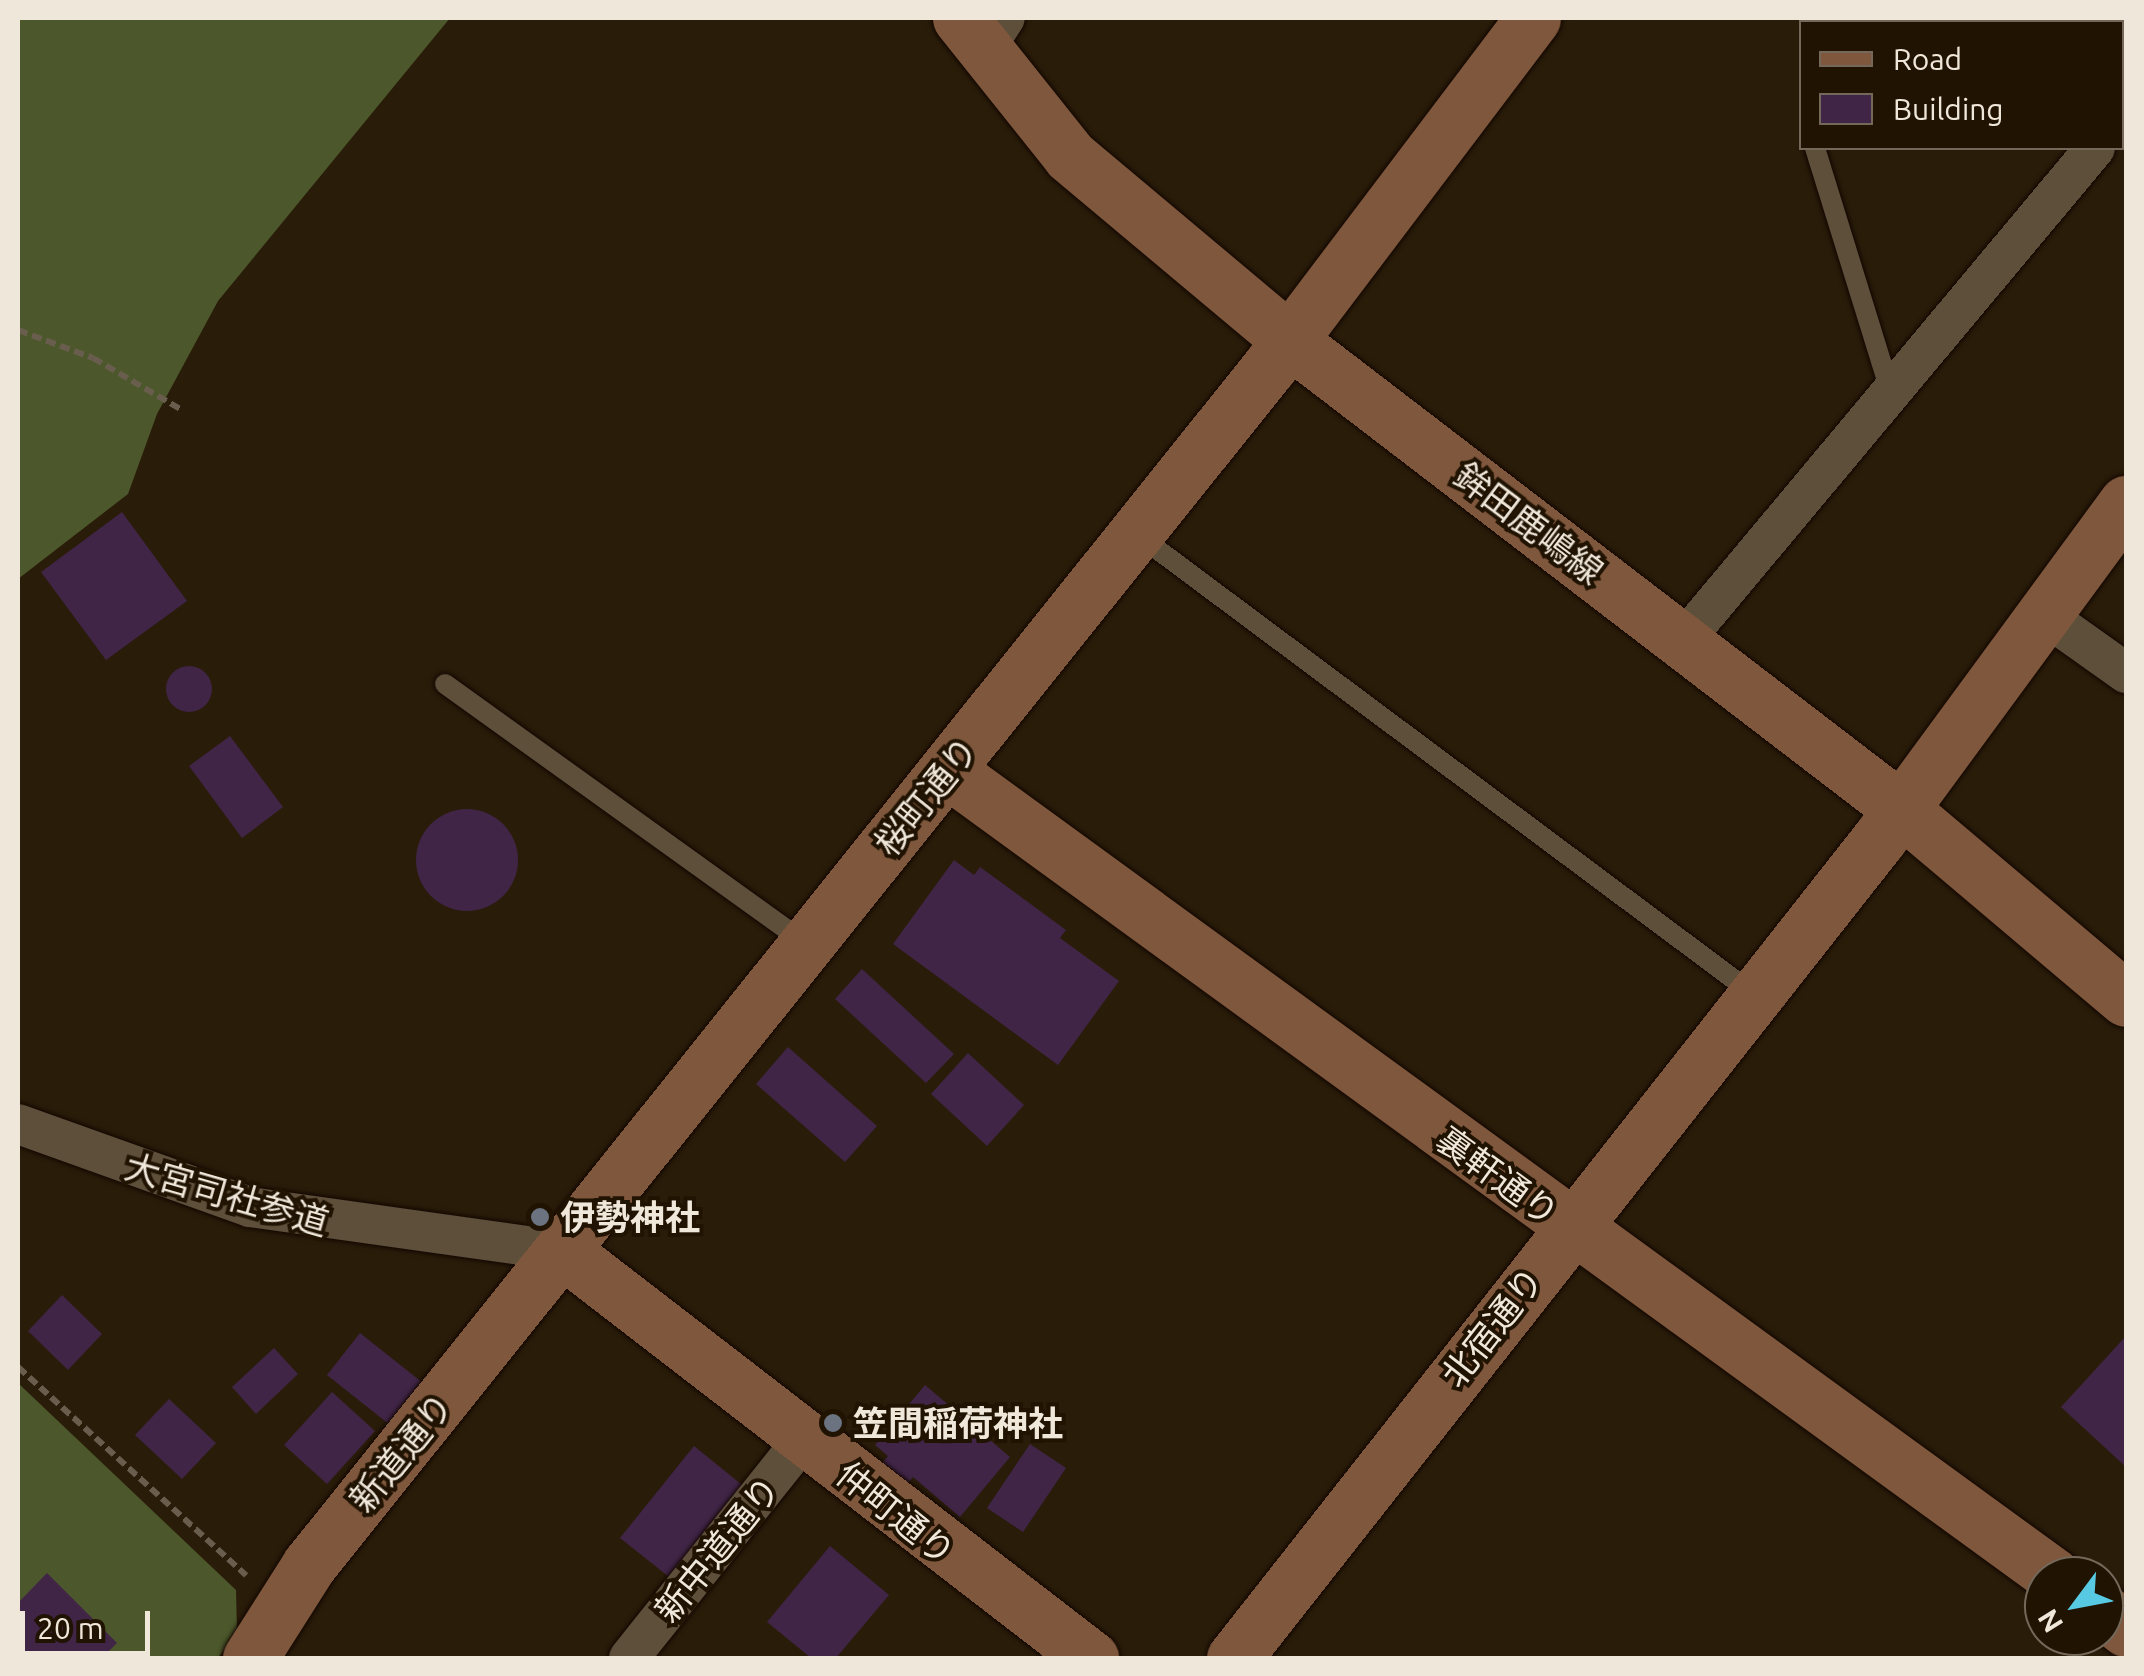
<!DOCTYPE html>
<meta charset="utf-8">
<style>
body{margin:0}
#map{position:relative;width:2144px;height:1676px;overflow:hidden;background:#291c09;font-family:Ubuntu,"Noto Sans JP",sans-serif}
div>[style]{position:absolute}
[style*='--x']{left:calc(var(--x)*1px);top:calc(var(--y)*1px);width:calc(var(--w)*1px);rotate:calc(var(--a)*1deg)}
.forest>*{inset:0;background:#4c572b}
.building>*{inset:0;background:#402547}
.round{border-radius:50%}
.path>*{height:6px;margin-top:-3px;transform-origin:0;background:repeating-linear-gradient(90deg,#695d4d 0 10px,transparent 0 15px)}
.roads{filter:drop-shadow(0 0 2px #120600) drop-shadow(0 0 2px #120600)}
.lane>*{height:20px;margin:-10px;padding:0 10px;transform-origin:10px;border-radius:10px;background:#5e4f3a}
.street>*{height:40px;margin:-20px;padding:0 20px;transform-origin:20px;border-radius:20px;background:#5e4f3a}
.secondary>*{height:55px;margin:-27.5px;padding:0 27.5px;transform-origin:27.5px;border-radius:27.5px;background:#7f573c}
.dots>*{width:28px;height:28px;translate:-50% -50%;box-sizing:border-box;border:5px solid #201302;border-radius:50%}
span{translate:-50% -50%;white-space:nowrap;text-align:center;line-height:1.15;-webkit-text-stroke:8px #201302;paint-order:stroke}
.street-label{font-size:35px;color:#f0e7db}
.poi-label{font-size:35px;color:#f0e7db;font-weight:700}
.left{translate:0 -50%;text-align:left}
.frame{position:absolute;inset:0;border:20px solid #f0e7db;pointer-events:none}
.legend{position:absolute;left:1799px;top:20px;width:325px;height:130px;box-sizing:border-box;background:#201302;border:2px solid #736859;margin:0;padding:12px 18px;list-style:none;font-size:30px;color:#f0e7db}
.legend li{display:flex;align-items:center;gap:20px;height:50px}
.legend b{width:50px;border:2px solid #736859}
.north{position:absolute;left:2024px;top:1556px;width:100px;height:100px;box-sizing:border-box;background:#201302;border:2px solid #736859;border-radius:50%;rotate:238deg;font-size:28px;font-weight:700;line-height:40px;text-align:center;color:#f0e7db}
.north::after{content:'';display:block;margin:auto;width:35px;height:45px;background:#57c9e2;clip-path:polygon(50% 0,100% 100%,50% 72%,0 100%)}
.scale{position:absolute;left:20px;top:1611px;width:130px;height:45px;box-sizing:border-box;border:5px solid #f0e7db;border-top:0;padding-left:12px;font-size:30px;line-height:35px;white-space:nowrap;color:#f0e7db;-webkit-text-stroke:8px #201302;paint-order:stroke}
</style>
<div id="map">
<div class="forest">
<i style="clip-path:polygon(18px 18px,450px 18px,218px 301px,157px 414px,128px 494px,18px 579px)"></i>
<i style="clip-path:polygon(18px 1383px,236px 1590px,237px 1632px,218px 1658px,18px 1658px)"></i>
</div>
<div class="building">
<i style="clip-path:polygon(122px 512px,187px 601px,106px 660px,41px 572px)"></i>
<i class="round" style="left:166px;top:666px;width:46px;height:46px"></i>
<i style="clip-path:polygon(230px 736px,283px 807px,242px 838px,189px 766px)"></i>
<i class="round" style="left:416px;top:809px;width:102px;height:102px"></i>
<i style="clip-path:polygon(954px 860px,974px 875px,980px 867px,1066px 930px,1060px 938px,1119px 981px,1058px 1065px,893px 944px)"></i>
<i style="clip-path:polygon(862px 969px,954px 1054px,926px 1083px,835px 999px)"></i>
<i style="clip-path:polygon(788px 1047px,877px 1126px,845px 1162px,756px 1084px)"></i>
<i style="clip-path:polygon(968px 1053px,1024px 1105px,987px 1146px,931px 1094px)"></i>
<i style="clip-path:polygon(62px 1295px,102px 1334px,68px 1370px,28px 1331px)"></i>
<i style="clip-path:polygon(360px 1333px,428px 1387px,395px 1429px,327px 1375px)"></i>
<i style="clip-path:polygon(2126px 1336px,2126px 1467px,2061px 1407px)"></i>
<i style="clip-path:polygon(274px 1348px,298px 1374px,256px 1414px,232px 1387px)"></i>
<i style="clip-path:polygon(925px 1385px,1010px 1457px,960px 1517px,913px 1477px,897px 1496px,872px 1475px,888px 1456px,875px 1445px)"></i>
<i style="clip-path:polygon(332px 1392px,375px 1431px,327px 1484px,284px 1445px)"></i>
<i style="clip-path:polygon(169px 1399px,216px 1443px,182px 1479px,135px 1435px)"></i>
<i style="clip-path:polygon(1030px 1444px,1066px 1468px,1023px 1532px,987px 1508px)"></i>
<i style="clip-path:polygon(694px 1446px,752px 1493px,678px 1584px,620px 1538px)"></i>
<i style="clip-path:polygon(830px 1546px,889px 1595px,836px 1658px,811px 1658px,767px 1622px)"></i>
<i style="clip-path:polygon(47px 1573px,117px 1643px,102px 1658px,18px 1657px,18px 1603px)"></i>
</div>
<div class="path">
<i style="--x:18;--y:330;--w:80;--a:20.5"></i>
<i style="--x:93;--y:358;--w:103;--a:30.3"></i>
<i style="--x:18;--y:1367;--w:309;--a:42.4"></i>
</div>
<div class="roads">
<div class="lane">
<i style="--x:1872;--y:22;--w:6;--a:-45"></i>
<i style="--x:1815;--y:148;--w:250;--a:72.8"></i>
<i style="--x:1138;--y:535;--w:770;--a:36.71"></i>
<i style="--x:445;--y:684;--w:444;--a:35.7"></i>
</div>
<div class="street">
<i style="--x:1989;--y:18;--w:8;--a:30"></i>
<i style="--x:984;--y:50;--w:38;--a:-57"></i>
<i style="--x:2122;--y:117;--w:7;--a:-56"></i>
<i style="--x:2043;--y:614;--w:102;--a:35.4"></i>
<i style="--x:1683;--y:641;--w:642;--a:-50.11"></i>
<i style="--x:18;--y:1124;--w:246;--a:19.7"></i>
<i style="--x:250;--y:1207;--w:316;--a:8"></i>
<i style="--x:629;--y:1658;--w:280;--a:-51.4"></i>
</div>
<div class="secondary">
<i style="--x:960;--y:18;--w:176;--a:51.4"></i>
<i style="--x:1070;--y:156;--w:286;--a:40"></i>
<i style="--x:1289;--y:340;--w:771;--a:37.46"></i>
<i style="--x:1901;--y:809;--w:294;--a:40.2"></i>
<i style="--x:947;--y:770;--w:1369;--a:36.06"></i>
<i style="--x:563;--y:1251;--w:667;--a:37.63"></i>
<i style="--x:2104;--y:1612;--w:28;--a:38"></i>
<i style="--x:250;--y:1658;--w:110;--a:-57.6"></i>
<i style="--x:309;--y:1565;--w:1537;--a:-51.29"></i>
<i style="--x:1270;--y:366;--w:436;--a:-52.9"></i>
<i style="--x:1234;--y:1658;--w:1042;--a:-51.78"></i>
<i style="--x:1879;--y:839;--w:417;--a:-53.7"></i>
</div>
</div>
<div class="dots">
<i style="left:540px;top:1217px;background:#6b7280"></i>
<i style="left:833px;top:1423px;background:#6b7280"></i>
</div>
<div class="street-label">
<span style="left:1529px;top:523px;rotate:37deg">鉾田鹿嶋線</span>
<span style="left:926px;top:796px;rotate:-51deg">桜町通り</span>
<span style="left:1498px;top:1176px;rotate:36deg">裏軒通り</span>
<span style="left:227px;top:1194px;rotate:16deg">大宮司社参道</span>
<span style="left:1492px;top:1327px;rotate:-52deg">北宿通り</span>
<span style="left:401px;top:1452px;rotate:-51deg">新道通り</span>
<span style="left:896px;top:1513px;rotate:39deg">仲町通り</span>
<span style="left:717px;top:1549px;rotate:-51deg">新中道通り</span>
</div>
<div class="poi-label">
<span class="left" style="left:560px;top:1217px">伊勢神社</span>
<span class="left" style="left:853px;top:1423px">笠間稲荷神社</span>
</div>
<div class="frame"></div>
<ul class="legend">
<li><b style="height:12px;background:#7f573c"></b>Road</li>
<li><b style="height:28px;background:#402547"></b>Building</li>
</ul>
<div class="north">N</div>
<div class="scale">20 m</div>
</div>
